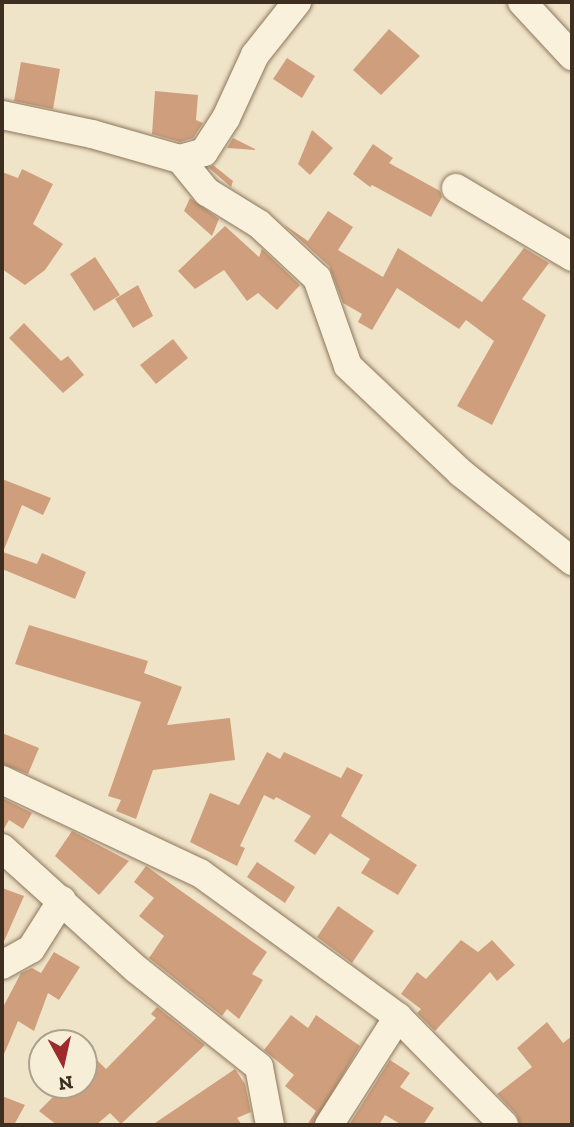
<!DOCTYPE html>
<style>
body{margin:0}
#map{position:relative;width:574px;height:1127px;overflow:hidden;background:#f0e4c8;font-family:"Zilla Slab",serif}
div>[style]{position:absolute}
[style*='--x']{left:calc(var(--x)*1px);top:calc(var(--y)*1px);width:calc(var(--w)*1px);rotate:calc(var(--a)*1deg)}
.building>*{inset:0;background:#cf9f7d}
.roads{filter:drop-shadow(0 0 2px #8d765c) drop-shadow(0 0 2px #8d765c)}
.minor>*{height:28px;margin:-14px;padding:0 14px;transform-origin:14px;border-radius:14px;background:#faf1dc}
span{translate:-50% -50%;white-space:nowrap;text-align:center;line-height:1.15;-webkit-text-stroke:5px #f7eed8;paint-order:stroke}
.frame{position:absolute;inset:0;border:4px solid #3d2e20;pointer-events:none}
.north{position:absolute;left:28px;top:1029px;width:70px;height:70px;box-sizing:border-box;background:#f7eed8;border:2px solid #ada18e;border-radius:50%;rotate:172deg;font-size:19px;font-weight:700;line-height:28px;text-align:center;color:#3d2e20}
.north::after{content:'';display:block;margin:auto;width:24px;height:32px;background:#9e2a2b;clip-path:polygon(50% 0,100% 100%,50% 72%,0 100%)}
</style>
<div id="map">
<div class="building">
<i style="clip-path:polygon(389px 29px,420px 56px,381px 95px,353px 70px)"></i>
<i style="clip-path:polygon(287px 58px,315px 76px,302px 98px,273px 79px)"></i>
<i style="clip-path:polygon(21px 62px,60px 69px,53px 109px,14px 101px)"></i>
<i style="clip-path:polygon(155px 91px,198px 95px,196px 120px,203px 123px,193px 138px,180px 142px,152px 134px)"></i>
<i style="clip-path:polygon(312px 130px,333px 148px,310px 175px,298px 164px)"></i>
<i style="clip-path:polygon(233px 138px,255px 149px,255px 150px,227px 148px)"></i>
<i style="clip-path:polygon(373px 144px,393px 158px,389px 163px,440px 191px,442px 197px,431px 217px,372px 185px,370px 187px,353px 174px)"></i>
<i style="clip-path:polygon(213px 165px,233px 181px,231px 187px,209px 168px)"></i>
<i style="clip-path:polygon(22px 169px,53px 184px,33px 224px,63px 244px,45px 270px,25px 285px,2px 269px,2px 172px,18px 178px)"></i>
<i style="clip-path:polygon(190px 198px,219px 219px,212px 236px,184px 211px)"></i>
<i style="clip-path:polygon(328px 211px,353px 227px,338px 250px,383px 277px,398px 248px,482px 302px,524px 248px,549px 263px,522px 299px,546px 315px,492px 425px,457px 406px,494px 341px,466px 320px,459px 329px,397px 288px,372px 330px,358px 322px,362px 314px,343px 303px,329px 266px,283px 224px,308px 241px)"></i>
<i style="clip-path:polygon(225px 226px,259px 257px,262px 249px,300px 285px,277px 310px,258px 293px,247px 301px,224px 270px,195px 289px,178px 271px)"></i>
<i style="clip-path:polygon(95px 257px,120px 295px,94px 311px,70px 274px)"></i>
<i style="clip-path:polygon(138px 285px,153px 316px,133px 328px,115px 299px)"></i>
<i style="clip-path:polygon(24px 323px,61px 361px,68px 356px,84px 375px,63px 393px,9px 338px)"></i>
<i style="clip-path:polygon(173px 339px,188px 358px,156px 384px,140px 365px)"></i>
<i style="clip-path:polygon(2px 479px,51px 498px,43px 515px,22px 505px,3px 552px,37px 564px,42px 553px,86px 572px,75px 599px,2px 569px)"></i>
<i style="clip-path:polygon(29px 625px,148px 661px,144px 673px,182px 687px,167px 725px,230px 718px,235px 760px,153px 770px,136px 819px,116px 811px,121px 800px,108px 796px,141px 702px,15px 664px)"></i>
<i style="clip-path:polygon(2px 733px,39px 748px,28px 774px,2px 764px)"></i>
<i style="clip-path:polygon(267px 752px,280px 759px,284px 752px,341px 778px,347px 767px,363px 775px,341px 816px,417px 865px,398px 895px,361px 873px,370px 859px,330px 833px,315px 855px,294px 841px,311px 816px,276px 797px,274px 800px,264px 795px,240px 846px,245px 848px,237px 866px,190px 842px,210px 793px,239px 805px)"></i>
<i style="clip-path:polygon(2px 798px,32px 813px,23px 829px,9px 820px,2px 832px)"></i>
<i style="clip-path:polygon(72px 831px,129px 861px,99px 895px,55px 856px)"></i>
<i style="clip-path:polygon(257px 862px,295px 887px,285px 903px,247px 877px)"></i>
<i style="clip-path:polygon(146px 866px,267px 952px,252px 974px,263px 980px,239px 1019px,227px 1009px,222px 1016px,149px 958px,164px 936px,139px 916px,154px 898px,134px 882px)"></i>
<i style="clip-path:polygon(2px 888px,24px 896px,2px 946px)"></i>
<i style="clip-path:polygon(338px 906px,374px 931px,352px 963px,317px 937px)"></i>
<i style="clip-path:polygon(461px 940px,478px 952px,492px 940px,515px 965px,497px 981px,490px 972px,435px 1031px,417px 1013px,421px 1009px,401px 994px,417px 972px,426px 979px)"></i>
<i style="clip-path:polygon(54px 952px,80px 967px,59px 1000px,48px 993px,34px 1031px,18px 1021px,2px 1059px,2px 1009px,21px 973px,32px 968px,41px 973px)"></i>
<i style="clip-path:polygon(157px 1007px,205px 1045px,121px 1124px,110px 1113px,96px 1125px,57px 1125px,39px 1111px,65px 1085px,84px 1085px,84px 1071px,96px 1059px,106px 1069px,156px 1018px,151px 1014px)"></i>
<i style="clip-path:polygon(291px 1015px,308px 1028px,316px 1015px,360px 1046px,313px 1125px,307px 1125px,316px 1111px,285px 1086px,294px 1075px,264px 1050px)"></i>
<i style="clip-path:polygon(547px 1022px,563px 1043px,572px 1036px,572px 1125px,520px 1125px,516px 1114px,497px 1094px,532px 1067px,517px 1048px)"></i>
<i style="clip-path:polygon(390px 1060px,410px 1073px,400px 1087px,434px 1108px,423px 1125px,402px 1125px,385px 1115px,379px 1125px,349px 1125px)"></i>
<i style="clip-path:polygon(235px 1069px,245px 1084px,251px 1112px,237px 1118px,242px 1125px,152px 1125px)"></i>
<i style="clip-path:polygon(2px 1096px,25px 1105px,14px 1125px,2px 1125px)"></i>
</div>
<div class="roads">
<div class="minor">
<i style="--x:522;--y:2;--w:74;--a:47.2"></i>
<i style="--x:2;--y:115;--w:92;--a:11.9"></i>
<i style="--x:92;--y:134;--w:91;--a:15.9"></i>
<i style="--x:180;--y:159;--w:25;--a:-16"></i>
<i style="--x:204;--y:152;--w:40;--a:-57.1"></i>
<i style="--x:226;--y:118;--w:69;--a:-65.3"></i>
<i style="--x:255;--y:55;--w:68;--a:-51.6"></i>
<i style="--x:180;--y:159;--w:43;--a:50.7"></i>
<i style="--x:207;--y:192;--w:61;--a:31.6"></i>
<i style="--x:259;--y:224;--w:79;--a:43"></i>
<i style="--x:317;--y:278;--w:93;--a:70.6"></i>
<i style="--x:348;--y:366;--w:156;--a:43.4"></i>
<i style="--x:461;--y:473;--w:142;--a:38.4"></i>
<i style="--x:456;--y:188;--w:135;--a:30.7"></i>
<i style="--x:2;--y:780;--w:219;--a:25.2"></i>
<i style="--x:200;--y:873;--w:245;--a:36"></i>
<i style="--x:398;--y:1017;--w:151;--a:45.5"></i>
<i style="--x:2;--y:848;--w:181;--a:42.1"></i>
<i style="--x:136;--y:969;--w:157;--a:38.5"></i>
<i style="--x:259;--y:1067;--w:59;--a:79.3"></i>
<i style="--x:2;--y:965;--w:33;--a:-29"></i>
<i style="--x:31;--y:949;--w:58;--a:-57.7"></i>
<i style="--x:329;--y:1125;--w:128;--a:-57.4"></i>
</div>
</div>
<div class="frame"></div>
<div class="north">N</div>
</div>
